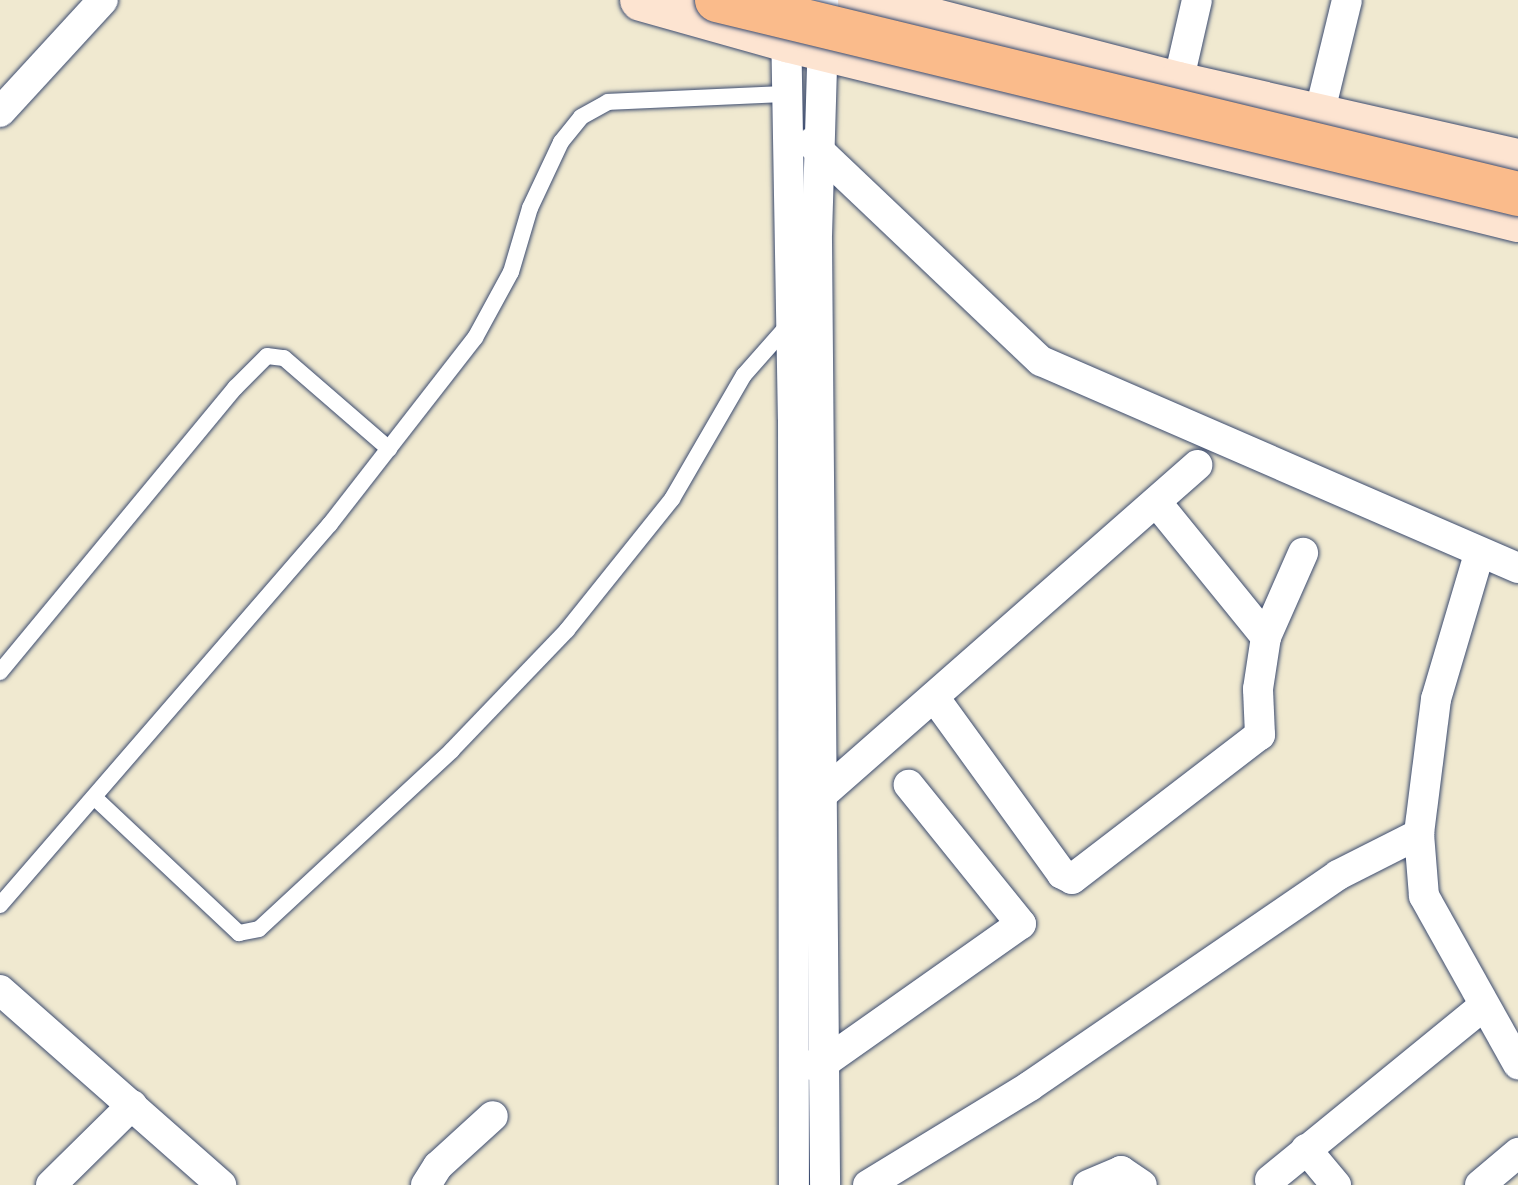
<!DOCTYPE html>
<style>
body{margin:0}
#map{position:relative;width:1518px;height:1185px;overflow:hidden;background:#f0e9d0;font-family:"Gochi Hand",sans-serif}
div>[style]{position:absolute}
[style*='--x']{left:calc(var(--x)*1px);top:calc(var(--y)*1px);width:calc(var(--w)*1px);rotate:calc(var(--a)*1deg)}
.roads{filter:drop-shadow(0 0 2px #3b4b6f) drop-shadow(0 0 2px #3b4b6f)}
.lane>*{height:16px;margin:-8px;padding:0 8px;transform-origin:8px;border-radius:8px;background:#fff}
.street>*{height:30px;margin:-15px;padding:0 15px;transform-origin:15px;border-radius:15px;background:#fff}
.secondary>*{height:42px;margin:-21px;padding:0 21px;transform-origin:21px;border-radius:21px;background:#fde4d1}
.bridges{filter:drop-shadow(0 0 2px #3b4b6f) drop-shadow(0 0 2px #3b4b6f)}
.primary-bridge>*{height:44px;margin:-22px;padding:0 22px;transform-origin:22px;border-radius:22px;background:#fabb8b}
span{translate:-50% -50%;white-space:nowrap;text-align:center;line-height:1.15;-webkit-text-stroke:8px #fff;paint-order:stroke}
</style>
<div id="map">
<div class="roads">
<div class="lane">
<i style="--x:0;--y:672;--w:369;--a:-50.4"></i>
<i style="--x:235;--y:388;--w:45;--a:-45"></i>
<i style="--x:267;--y:356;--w:17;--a:7"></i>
<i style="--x:284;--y:358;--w:139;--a:40.9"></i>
<i style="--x:94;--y:797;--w:199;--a:43.2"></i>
<i style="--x:239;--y:933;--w:20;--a:-11"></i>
<i style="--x:259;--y:929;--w:263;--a:-42.8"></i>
<i style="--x:452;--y:750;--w:166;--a:-46.2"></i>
<i style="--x:567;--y:630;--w:168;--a:-51.3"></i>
<i style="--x:672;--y:499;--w:143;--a:-59.9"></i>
<i style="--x:744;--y:375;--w:69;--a:-48.5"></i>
<i style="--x:0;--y:905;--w:504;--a:-49.1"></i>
<i style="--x:330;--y:524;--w:236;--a:-52.1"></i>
<i style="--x:475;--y:338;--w:75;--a:-61.4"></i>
<i style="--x:511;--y:272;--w:67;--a:-73.5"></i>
<i style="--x:530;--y:208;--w:73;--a:-64.8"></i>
<i style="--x:561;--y:142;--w:32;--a:-51"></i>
<i style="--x:581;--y:117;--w:31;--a:-29"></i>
<i style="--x:608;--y:102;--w:179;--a:-2.6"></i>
</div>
<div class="street">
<i style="--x:824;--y:0;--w:241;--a:91.7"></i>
<i style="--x:817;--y:241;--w:944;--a:89.51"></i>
<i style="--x:786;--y:23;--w:396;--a:89"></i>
<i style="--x:793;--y:419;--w:766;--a:89.93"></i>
<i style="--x:1178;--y:83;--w:85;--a:-77.1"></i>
<i style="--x:0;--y:112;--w:152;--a:-47.4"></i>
<i style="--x:1319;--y:115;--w:118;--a:-76.3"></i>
<i style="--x:811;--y:143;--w:317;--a:43.5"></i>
<i style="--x:1041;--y:361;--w:520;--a:23.46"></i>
<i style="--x:1157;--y:503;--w:173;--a:50.9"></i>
<i style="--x:1479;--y:554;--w:151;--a:106.5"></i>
<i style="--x:1436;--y:699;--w:136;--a:97.2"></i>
<i style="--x:1419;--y:834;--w:62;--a:85.4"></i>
<i style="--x:1424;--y:896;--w:193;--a:60.8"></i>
<i style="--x:934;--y:697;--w:218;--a:54.1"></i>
<i style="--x:1062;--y:874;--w:11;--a:27"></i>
<i style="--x:1072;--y:879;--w:237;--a:-37.5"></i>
<i style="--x:1260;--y:735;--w:46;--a:-92.5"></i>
<i style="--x:1258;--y:689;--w:53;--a:-81.3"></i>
<i style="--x:1266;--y:637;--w:92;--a:-66.2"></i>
<i style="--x:824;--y:793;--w:497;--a:-41.3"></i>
<i style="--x:0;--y:990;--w:295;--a:41.4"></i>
<i style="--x:812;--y:1065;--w:17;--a:-17"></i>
<i style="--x:828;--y:1060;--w:236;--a:-35.2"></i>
<i style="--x:1021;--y:924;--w:179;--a:-128.9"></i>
<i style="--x:1306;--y:1149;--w:47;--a:50.2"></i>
<i style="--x:1270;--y:1180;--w:274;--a:-39.2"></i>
<i style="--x:51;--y:1185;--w:114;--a:-44.6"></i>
<i style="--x:426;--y:1185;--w:22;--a:-58"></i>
<i style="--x:438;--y:1166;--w:74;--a:-42.3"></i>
<i style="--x:868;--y:1185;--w:190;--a:-31.4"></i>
<i style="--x:1030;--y:1086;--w:373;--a:-34.4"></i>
<i style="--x:1338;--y:875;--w:91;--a:-26.8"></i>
<i style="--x:1088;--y:1185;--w:36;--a:-23"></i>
<i style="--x:1121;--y:1171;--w:25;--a:34"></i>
<i style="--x:1480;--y:1185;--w:50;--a:-40.1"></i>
</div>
<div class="secondary">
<i style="--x:641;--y:0;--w:152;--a:15.7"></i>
<i style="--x:787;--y:41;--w:753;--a:13.83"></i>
<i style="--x:859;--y:0;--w:330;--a:14.6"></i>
<i style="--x:1178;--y:83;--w:349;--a:12.8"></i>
</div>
</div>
<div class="bridges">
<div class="primary-bridge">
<i style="--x:717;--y:0;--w:824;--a:13.61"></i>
</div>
</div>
</div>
